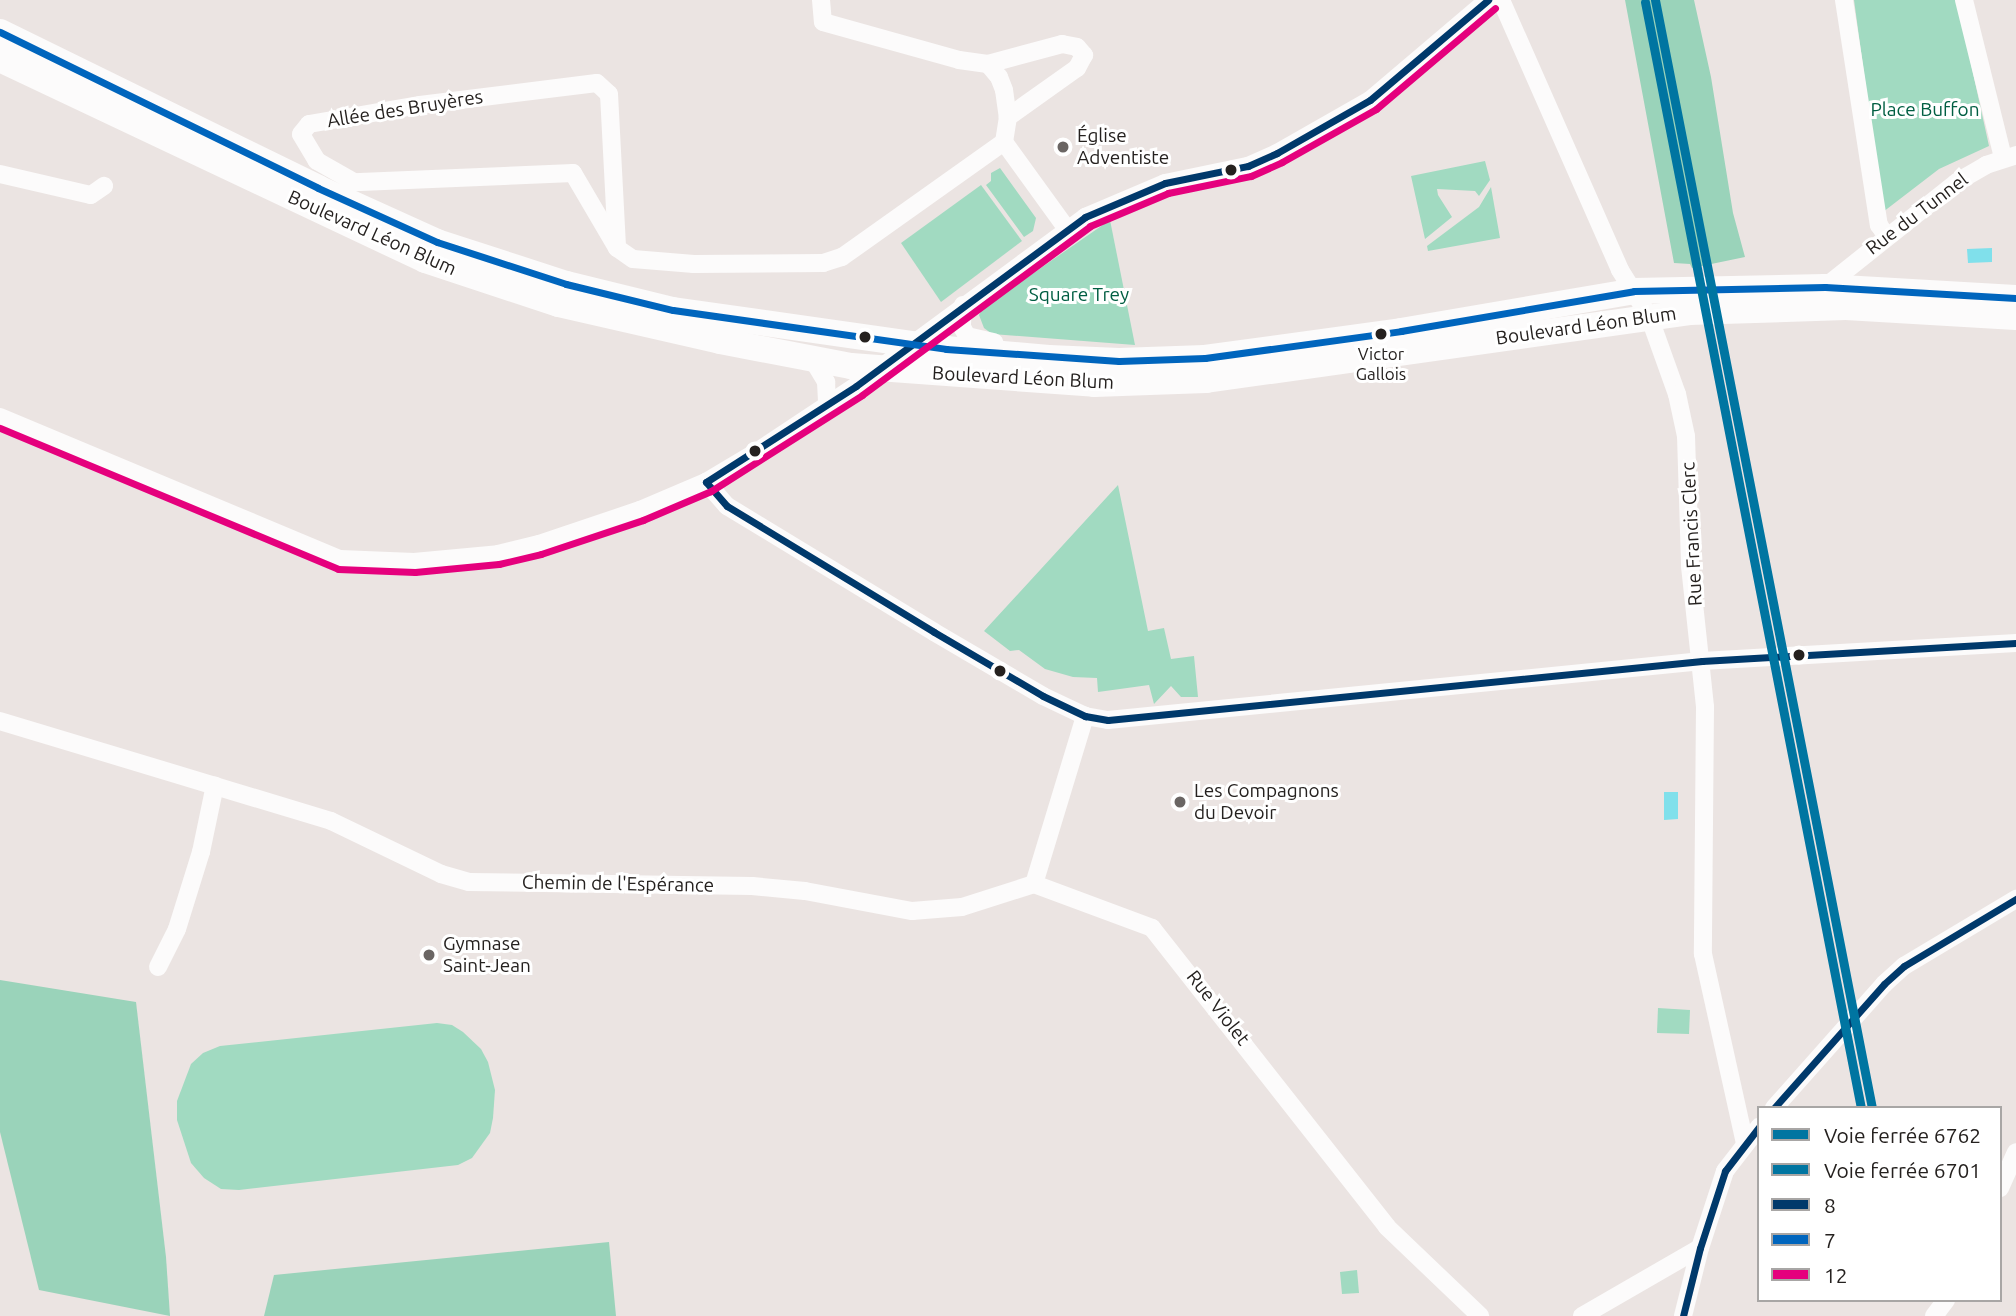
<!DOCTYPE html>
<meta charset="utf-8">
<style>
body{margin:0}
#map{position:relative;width:2016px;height:1316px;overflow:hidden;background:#ebe4e2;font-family:Ubuntu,sans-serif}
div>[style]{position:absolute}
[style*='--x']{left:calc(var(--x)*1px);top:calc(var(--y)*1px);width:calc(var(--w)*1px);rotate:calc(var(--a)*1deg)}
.green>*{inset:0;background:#a1dac1}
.forest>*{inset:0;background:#9ad3ba}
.water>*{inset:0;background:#80e0eb}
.minor>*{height:18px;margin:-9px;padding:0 9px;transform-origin:9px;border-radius:9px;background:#fcfbfb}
.primary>*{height:26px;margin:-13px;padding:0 13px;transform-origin:13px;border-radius:13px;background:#fcfbfb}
.bus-1>*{height:7px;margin:-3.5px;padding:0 3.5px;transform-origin:3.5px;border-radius:3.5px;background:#00396b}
.bus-2>*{height:7px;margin:-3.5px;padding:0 3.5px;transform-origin:3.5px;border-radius:3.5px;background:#0065bd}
.bus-3>*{height:7px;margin:-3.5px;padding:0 3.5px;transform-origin:3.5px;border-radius:3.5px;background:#e5007d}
.rail-1>*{height:9px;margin:-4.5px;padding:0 4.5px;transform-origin:4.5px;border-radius:4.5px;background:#0075a1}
.rail-2>*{height:9px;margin:-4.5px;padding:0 4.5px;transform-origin:4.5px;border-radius:4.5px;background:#0075a1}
.dots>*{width:19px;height:19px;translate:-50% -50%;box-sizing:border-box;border:4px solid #fff;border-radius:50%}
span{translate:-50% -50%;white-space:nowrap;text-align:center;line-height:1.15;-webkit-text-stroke:6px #fff;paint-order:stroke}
.bus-label{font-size:17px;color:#25211f}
.street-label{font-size:19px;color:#25211f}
.park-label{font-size:19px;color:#005e42}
.poi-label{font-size:19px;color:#25211f}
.left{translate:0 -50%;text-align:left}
.legend{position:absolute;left:1757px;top:1106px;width:245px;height:196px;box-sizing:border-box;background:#fff;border:2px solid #a8a6a5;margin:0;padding:9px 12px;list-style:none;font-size:21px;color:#25211f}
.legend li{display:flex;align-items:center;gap:14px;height:35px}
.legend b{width:35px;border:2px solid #a8a6a5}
</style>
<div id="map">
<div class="green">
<i style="clip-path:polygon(1854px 0,1957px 0,1989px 146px,1939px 169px,1883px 212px)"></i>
<i style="clip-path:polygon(1485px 161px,1490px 180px,1479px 196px,1475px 191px,1437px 189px,1438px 195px,1452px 217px,1425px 239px,1411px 176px)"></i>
<i style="clip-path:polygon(1000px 168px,1036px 218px,1033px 231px,1024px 237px,986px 185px,991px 181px,991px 173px)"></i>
<i style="clip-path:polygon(981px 185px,1022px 241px,941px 302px,901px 243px)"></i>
<i style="clip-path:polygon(1491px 187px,1500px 238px,1428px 251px,1427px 246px,1479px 207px)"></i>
<i style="clip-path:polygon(1110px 220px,1135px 345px,992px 334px,984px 328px,979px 315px,983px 308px)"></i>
<i style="clip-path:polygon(1118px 485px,1148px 631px,1164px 628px,1171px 659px,1194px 656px,1198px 697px,1181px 697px,1171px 686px,1154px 704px,1149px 685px,1098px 692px,1097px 678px,1073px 677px,1045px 669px,1019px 650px,1010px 651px,984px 631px)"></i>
<i style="clip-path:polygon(1658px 1008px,1690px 1010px,1689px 1034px,1657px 1033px)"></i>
<i style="clip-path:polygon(437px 1023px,452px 1025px,463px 1032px,481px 1049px,488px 1062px,495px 1090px,493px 1118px,490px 1133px,472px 1158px,458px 1165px,239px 1190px,221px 1189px,204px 1178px,191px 1163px,177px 1120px,177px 1101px,191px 1064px,203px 1053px,220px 1046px)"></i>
<i style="clip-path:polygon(1357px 1270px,1359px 1293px,1342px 1294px,1340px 1272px)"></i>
</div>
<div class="forest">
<i style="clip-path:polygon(1625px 0,1694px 0,1711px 77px,1733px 213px,1745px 257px,1692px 268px,1690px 264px,1674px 263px)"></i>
<i style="clip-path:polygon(0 980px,136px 1002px,166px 1257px,170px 1316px,39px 1290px,0 1132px)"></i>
<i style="clip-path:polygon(609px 1242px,616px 1316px,264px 1316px,274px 1275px)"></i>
</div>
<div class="water">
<i style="clip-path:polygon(1992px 248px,1992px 262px,1968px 263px,1967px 249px)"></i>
<i style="clip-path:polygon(1664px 792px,1678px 792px,1678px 819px,1664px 820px)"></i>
</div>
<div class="minor">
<i style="--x:821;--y:0;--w:22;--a:85"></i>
<i style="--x:823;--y:22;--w:141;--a:15.6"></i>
<i style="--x:959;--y:60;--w:29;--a:8"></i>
<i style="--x:988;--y:64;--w:17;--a:50"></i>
<i style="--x:999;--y:77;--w:14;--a:69"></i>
<i style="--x:1004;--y:90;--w:27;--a:82"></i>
<i style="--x:1008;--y:117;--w:25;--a:99"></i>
<i style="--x:1004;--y:142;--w:107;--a:54.1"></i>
<i style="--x:1501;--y:0;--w:295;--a:66.2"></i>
<i style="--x:1620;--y:270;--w:54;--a:57.8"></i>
<i style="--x:1649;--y:316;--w:83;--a:70.3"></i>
<i style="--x:1677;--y:394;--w:43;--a:77.9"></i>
<i style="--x:1686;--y:436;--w:130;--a:88.2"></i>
<i style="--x:1690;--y:566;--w:142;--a:83.9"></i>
<i style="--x:1705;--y:707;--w:247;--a:90.5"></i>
<i style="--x:1703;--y:954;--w:195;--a:77.5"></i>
<i style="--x:1844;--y:0;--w:228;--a:81.2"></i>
<i style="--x:1879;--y:225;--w:14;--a:56"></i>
<i style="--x:1964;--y:0;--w:163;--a:76.1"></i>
<i style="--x:988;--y:64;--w:77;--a:-15.1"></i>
<i style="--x:1062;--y:44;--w:15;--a:11"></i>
<i style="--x:1077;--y:47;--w:11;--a:49"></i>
<i style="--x:1084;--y:55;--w:15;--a:118"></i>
<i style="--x:1077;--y:68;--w:85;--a:144.6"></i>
<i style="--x:0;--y:174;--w:93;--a:13"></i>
<i style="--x:91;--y:195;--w:16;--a:-35"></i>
<i style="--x:617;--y:248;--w:87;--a:-120.4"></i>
<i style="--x:573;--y:173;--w:219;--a:177.6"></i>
<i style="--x:354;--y:182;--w:43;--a:-150.4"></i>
<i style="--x:317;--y:161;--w:31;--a:-121"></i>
<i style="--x:301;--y:134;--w:13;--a:-51"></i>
<i style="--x:309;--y:124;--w:113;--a:-9.7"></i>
<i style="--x:420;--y:105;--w:178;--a:-7.1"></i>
<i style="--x:597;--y:83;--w:16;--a:43"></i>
<i style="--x:609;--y:94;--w:154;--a:87"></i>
<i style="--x:617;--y:248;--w:19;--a:35"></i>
<i style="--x:633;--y:259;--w:61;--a:4.7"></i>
<i style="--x:694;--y:264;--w:129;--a:-0.4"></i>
<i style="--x:823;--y:263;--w:20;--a:-18"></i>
<i style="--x:842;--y:257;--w:199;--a:-35.4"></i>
<i style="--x:1825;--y:287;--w:169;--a:-38.5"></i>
<i style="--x:1957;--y:182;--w:34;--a:-30"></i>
<i style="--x:1986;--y:165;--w:32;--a:-18"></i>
<i style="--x:963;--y:305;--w:22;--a:93"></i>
<i style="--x:962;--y:327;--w:10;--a:61"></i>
<i style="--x:967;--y:336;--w:28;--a:13"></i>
<i style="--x:813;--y:360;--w:26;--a:59"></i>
<i style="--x:826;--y:382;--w:22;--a:87"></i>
<i style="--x:0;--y:417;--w:368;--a:22.7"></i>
<i style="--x:340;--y:559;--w:74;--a:2.3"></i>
<i style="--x:414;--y:562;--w:84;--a:-5.4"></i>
<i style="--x:498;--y:554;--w:42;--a:-13.7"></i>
<i style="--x:539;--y:544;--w:107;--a:-18.6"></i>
<i style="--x:640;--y:510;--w:72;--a:-23"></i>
<i style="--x:706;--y:482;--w:61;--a:-30.8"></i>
<i style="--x:758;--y:451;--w:118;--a:-33.6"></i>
<i style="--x:856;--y:386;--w:285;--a:-36.4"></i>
<i style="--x:1085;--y:217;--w:87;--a:-23"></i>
<i style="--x:1165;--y:183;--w:85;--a:-11.6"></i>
<i style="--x:1248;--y:166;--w:32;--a:-24"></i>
<i style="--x:1277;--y:153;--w:107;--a:-29.7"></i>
<i style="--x:1370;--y:100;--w:155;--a:-40.3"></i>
<i style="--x:706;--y:482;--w:32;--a:49"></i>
<i style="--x:727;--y:506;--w:242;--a:31.3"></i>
<i style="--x:934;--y:632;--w:126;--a:30.4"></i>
<i style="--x:1043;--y:696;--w:47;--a:25.5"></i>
<i style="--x:1085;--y:716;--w:23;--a:10"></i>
<i style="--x:1108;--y:720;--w:597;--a:-5.67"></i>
<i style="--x:1702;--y:661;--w:315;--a:-3.3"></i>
<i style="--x:0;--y:721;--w:346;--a:16.8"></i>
<i style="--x:331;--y:821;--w:122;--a:25.7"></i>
<i style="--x:441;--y:874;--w:29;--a:16"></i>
<i style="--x:469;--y:882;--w:283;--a:0.8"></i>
<i style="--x:752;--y:886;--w:53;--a:5.4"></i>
<i style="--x:805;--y:891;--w:109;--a:10.6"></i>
<i style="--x:912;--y:911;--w:50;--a:-4.6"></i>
<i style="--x:962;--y:907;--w:76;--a:-17.7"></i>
<i style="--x:1034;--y:884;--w:126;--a:20.4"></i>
<i style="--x:1152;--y:928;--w:380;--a:51.8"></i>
<i style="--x:1387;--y:1227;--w:129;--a:43.7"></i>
<i style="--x:1034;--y:884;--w:176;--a:-73.1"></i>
<i style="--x:158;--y:967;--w:42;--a:-63.4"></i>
<i style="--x:177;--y:929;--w:81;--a:-72.7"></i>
<i style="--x:201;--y:852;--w:68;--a:-78.2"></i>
<i style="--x:1774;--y:1108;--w:166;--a:-48.4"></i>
<i style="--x:1884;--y:984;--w:27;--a:-42"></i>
<i style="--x:1904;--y:966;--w:131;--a:-30.9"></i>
<i style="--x:2000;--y:1188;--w:39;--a:-66"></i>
<i style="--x:1582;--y:1316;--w:136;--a:-30"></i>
<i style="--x:1683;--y:1316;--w:70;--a:-76"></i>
<i style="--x:1700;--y:1248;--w:81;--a:-72"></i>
<i style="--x:1725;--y:1171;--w:56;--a:-52.3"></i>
<i style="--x:1934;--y:1316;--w:20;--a:-53"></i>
</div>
<div class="primary">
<i style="--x:0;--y:32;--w:354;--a:26.1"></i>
<i style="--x:318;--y:188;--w:131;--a:24.4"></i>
<i style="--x:437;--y:242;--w:136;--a:18"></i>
<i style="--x:566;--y:284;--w:110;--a:13.7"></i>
<i style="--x:673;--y:310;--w:276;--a:8.1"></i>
<i style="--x:946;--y:349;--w:103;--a:5"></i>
<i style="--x:1049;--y:358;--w:70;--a:2.5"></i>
<i style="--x:1119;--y:361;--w:86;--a:-2"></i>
<i style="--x:1205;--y:358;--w:198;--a:-7.8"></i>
<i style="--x:1401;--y:331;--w:236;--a:-9.7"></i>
<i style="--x:1634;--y:291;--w:191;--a:-1.2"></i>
<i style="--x:1825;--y:287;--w:191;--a:3.3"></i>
<i style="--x:0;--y:59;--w:470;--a:25.3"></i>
<i style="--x:425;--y:260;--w:141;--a:18.2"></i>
<i style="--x:559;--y:304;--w:165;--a:12.9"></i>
<i style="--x:720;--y:341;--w:133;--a:10.8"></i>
<i style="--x:851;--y:366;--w:244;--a:4.2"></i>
<i style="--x:1094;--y:384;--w:112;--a:-2"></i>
<i style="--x:1206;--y:380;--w:488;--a:-8"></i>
<i style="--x:1689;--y:312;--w:157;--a:-1.8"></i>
<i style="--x:1846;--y:307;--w:170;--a:3.4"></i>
</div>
<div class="bus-1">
<i style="--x:706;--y:482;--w:32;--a:49"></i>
<i style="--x:727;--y:506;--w:242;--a:31.3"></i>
<i style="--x:934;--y:632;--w:126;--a:30.4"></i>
<i style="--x:1043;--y:696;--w:47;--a:25.5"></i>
<i style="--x:1085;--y:716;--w:23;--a:10"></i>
<i style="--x:1108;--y:720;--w:597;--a:-5.67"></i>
<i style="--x:1702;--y:661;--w:315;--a:-3.3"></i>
<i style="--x:706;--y:482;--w:178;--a:-32.6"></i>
<i style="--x:856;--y:386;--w:285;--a:-36.4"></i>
<i style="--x:1085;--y:217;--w:87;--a:-23"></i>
<i style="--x:1165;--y:183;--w:85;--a:-11.6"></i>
<i style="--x:1248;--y:166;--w:32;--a:-24"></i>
<i style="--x:1277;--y:153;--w:107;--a:-29.7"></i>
<i style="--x:1370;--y:100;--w:155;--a:-40.3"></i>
<i style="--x:1774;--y:1108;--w:166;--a:-48.4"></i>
<i style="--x:1884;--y:984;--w:27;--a:-42"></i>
<i style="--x:1904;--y:966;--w:131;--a:-30.9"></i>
<i style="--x:1683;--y:1316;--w:70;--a:-76"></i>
<i style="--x:1700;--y:1248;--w:81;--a:-72"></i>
<i style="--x:1725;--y:1171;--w:56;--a:-52.3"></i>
</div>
<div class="bus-2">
<i style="--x:0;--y:32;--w:354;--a:26.1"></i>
<i style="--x:318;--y:188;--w:131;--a:24.4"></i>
<i style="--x:437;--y:242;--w:136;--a:18"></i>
<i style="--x:566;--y:284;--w:110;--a:13.7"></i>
<i style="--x:673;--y:310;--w:276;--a:8.1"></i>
<i style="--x:946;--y:349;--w:173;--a:4"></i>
<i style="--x:1119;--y:361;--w:86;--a:-2"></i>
<i style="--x:1205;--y:358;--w:198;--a:-7.8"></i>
<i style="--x:1401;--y:331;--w:236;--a:-9.7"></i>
<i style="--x:1634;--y:291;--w:191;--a:-1.2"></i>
<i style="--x:1825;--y:287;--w:191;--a:3.3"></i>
</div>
<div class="bus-3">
<i style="--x:0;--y:428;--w:366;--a:22.6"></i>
<i style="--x:338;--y:569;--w:77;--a:2.2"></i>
<i style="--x:415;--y:572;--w:84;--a:-5.4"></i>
<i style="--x:499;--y:564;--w:43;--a:-13.4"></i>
<i style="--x:541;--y:554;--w:108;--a:-18.4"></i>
<i style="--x:643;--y:520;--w:74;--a:-23.1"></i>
<i style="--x:711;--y:491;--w:179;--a:-32.4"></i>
<i style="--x:862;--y:395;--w:284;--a:-36.5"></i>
<i style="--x:1090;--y:226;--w:85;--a:-22.9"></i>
<i style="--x:1168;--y:193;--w:85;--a:-11.6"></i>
<i style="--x:1251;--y:176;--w:34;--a:-24"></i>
<i style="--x:1282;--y:162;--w:108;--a:-29.4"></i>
<i style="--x:1376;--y:109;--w:156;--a:-40.3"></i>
</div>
<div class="rail-1">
<i style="--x:1655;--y:0;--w:1129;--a:78.92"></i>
</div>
<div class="rail-2">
<i style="--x:1645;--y:2;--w:1127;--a:78.95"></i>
</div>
<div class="dots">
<i style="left:1063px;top:147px;background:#6a6563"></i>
<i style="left:1231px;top:170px;background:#25211f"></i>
<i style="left:1381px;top:334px;background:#25211f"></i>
<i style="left:865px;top:337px;background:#25211f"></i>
<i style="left:755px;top:451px;background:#25211f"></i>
<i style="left:1799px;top:655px;background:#25211f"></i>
<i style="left:1000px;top:671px;background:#25211f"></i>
<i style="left:1180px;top:802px;background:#6a6563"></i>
<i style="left:429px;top:955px;background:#6a6563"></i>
</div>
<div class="bus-label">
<span style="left:1381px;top:364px">Victor<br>Gallois</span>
</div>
<div class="street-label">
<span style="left:405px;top:109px;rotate:-9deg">Allée des Bruyères</span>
<span style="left:1917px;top:214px;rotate:-37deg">Rue du Tunnel</span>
<span style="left:372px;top:233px;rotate:24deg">Boulevard Léon Blum</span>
<span style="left:1586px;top:326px;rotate:-8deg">Boulevard Léon Blum</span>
<span style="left:1023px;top:378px;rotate:3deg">Boulevard Léon Blum</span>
<span style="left:1692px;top:534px;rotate:-93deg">Rue Francis Clerc</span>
<span style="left:618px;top:884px;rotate:1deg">Chemin de l'Espérance</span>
<span style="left:1218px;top:1008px;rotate:52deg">Rue Violet</span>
</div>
<div class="park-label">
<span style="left:1925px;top:110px">Place Buffon</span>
<span style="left:1079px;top:295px">Square Trey</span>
</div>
<div class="poi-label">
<span class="left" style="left:1077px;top:147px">Église<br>Adventiste</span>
<span class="left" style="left:1194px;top:802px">Les Compagnons<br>du Devoir</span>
<span class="left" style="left:443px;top:955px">Gymnase<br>Saint-Jean</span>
</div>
<ul class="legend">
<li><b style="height:9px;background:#0075a1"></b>Voie ferrée 6762</li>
<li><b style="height:9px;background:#0075a1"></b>Voie ferrée 6701</li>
<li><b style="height:9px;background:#00396b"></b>8</li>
<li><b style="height:9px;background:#0065bd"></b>7</li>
<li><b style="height:9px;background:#e5007d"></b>12</li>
</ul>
</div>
